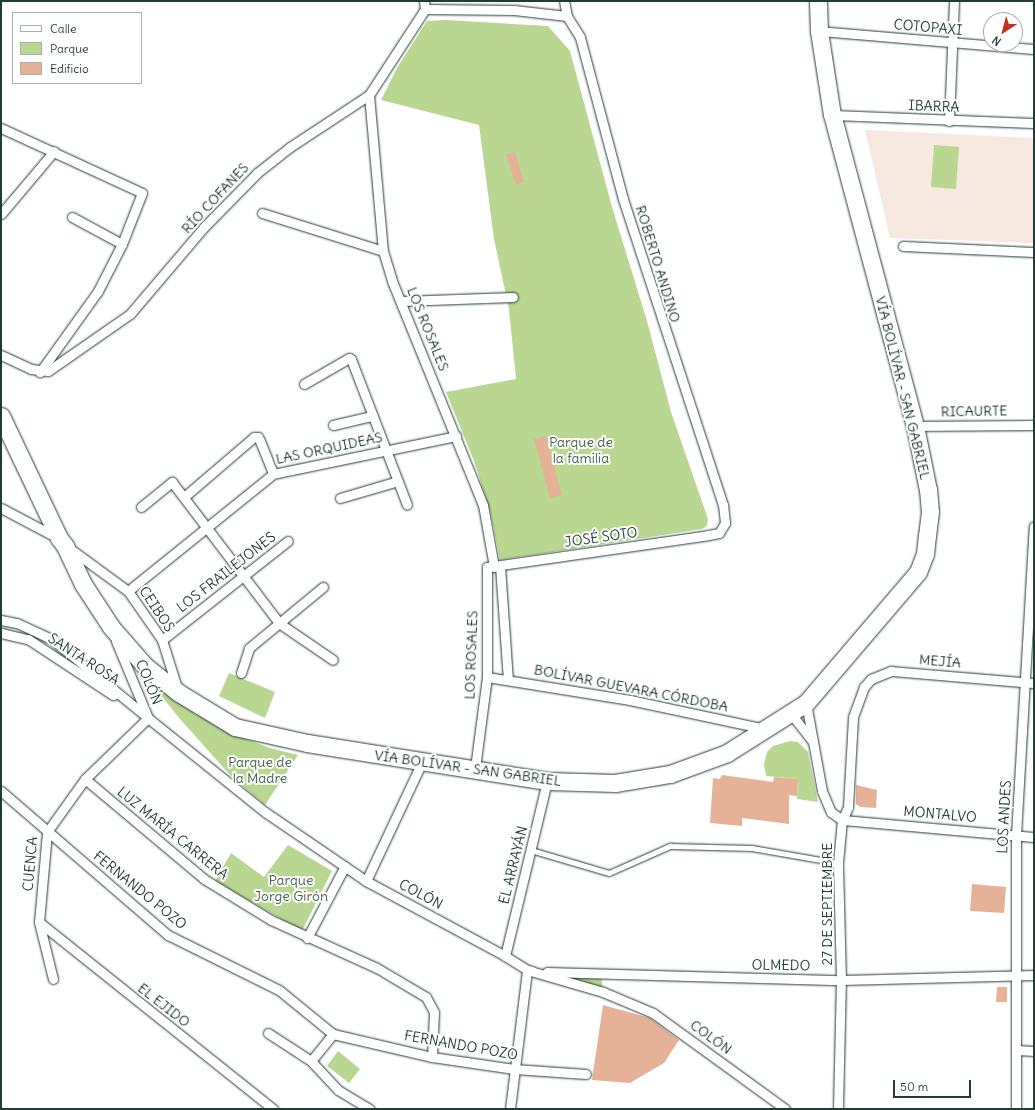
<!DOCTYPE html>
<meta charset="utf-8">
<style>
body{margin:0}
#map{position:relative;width:1035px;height:1110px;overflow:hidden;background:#fff;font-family:Delius,sans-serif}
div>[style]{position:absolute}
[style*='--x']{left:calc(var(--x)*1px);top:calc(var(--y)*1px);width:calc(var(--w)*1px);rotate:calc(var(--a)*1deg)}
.built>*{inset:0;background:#f7e8e0}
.green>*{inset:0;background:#b9d790}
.building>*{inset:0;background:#e5b298}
.roads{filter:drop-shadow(0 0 1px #1f3d34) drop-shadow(0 0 1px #1f3d34)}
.lane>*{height:4.5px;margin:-2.25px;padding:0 2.25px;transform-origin:2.25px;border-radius:2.25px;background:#fff}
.street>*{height:9px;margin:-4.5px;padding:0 4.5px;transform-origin:4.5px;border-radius:4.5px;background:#fff}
.highway>*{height:17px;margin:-8.5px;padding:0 8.5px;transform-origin:8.5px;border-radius:8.5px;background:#fff}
span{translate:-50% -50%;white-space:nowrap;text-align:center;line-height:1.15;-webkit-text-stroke:4px #fff;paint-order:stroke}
.street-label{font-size:14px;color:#1f3d34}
.park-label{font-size:14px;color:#46644b}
.frame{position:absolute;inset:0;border:2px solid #1f3d34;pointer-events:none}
.legend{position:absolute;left:12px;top:12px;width:130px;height:72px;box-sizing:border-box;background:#fff;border:1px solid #a5b1ae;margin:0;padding:5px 7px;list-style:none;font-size:12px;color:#1f3d34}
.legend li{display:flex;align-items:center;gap:8px;height:20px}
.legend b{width:20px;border:1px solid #a5b1ae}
.north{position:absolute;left:983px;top:12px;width:40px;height:40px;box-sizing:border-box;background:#fff;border:1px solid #a5b1ae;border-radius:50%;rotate:216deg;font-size:11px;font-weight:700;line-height:16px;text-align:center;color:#1f3d34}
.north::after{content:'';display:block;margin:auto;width:14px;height:18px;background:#c8321e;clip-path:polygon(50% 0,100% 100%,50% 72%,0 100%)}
.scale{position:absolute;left:893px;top:1080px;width:78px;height:18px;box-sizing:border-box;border:2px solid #1f3d34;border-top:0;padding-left:5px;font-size:12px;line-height:14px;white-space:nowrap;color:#1f3d34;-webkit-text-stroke:3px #fff;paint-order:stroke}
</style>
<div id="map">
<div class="built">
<i style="clip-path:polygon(865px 130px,1034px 138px,1034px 243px,890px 238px)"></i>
</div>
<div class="green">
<i style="clip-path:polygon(446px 20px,548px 26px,570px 51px,612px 207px,647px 321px,671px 412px,708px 519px,707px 526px,702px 529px,500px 560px,491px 514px,474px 461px,446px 392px,516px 379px,509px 309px,494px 239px,479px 125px,381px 100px,397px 68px,427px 21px)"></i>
<i style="clip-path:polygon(934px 145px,959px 147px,956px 189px,931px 187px)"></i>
<i style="clip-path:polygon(229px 673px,275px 692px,265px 718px,219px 696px)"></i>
<i style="clip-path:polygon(148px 679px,232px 734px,270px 748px,298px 755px,265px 805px,231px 776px,180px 719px)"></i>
<i style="clip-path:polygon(790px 741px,798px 742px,808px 752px,818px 802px,797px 799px,798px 779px,766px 776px,764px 765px,767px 752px,773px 746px)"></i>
<i style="clip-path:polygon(288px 845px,332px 871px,302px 931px,215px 881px,231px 853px,264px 877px)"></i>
<i style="clip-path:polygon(532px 969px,601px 975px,603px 992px)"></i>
<i style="clip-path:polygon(338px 1051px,360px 1069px,349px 1083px,327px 1066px)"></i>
</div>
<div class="building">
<i style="clip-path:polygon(515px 152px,524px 182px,516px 185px,506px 154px)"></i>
<i style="clip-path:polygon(546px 436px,562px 495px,550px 498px,534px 439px)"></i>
<i style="clip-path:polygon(722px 775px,773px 782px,774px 777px,798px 779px,797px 796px,789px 795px,789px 824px,742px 818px,742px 826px,710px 823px,713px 778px,720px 779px)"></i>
<i style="clip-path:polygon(856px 785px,877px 790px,876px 808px,860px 807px,856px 804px)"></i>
<i style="clip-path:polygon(972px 884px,1006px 887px,1004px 913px,970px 911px)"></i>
<i style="clip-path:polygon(997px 987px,1007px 987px,1007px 1002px,996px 1002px)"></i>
<i style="clip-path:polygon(603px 1005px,650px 1018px,679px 1040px,664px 1063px,630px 1083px,592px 1080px)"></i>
</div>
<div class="roads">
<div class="lane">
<i style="--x:531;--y:850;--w:81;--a:16.4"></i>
<i style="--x:609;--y:873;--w:67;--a:-23.9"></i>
<i style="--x:670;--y:846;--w:82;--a:1.4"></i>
<i style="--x:752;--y:848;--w:87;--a:9.9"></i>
</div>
<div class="street">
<i style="--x:425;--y:9;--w:89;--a:0.6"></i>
<i style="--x:514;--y:10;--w:53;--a:6.5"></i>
<i style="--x:819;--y:31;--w:216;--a:4.8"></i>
<i style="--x:369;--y:95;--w:157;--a:84.9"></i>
<i style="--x:383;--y:251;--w:31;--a:73"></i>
<i style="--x:392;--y:281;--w:242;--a:67.9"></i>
<i style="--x:483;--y:505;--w:63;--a:79.9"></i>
<i style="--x:832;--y:115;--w:202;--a:2.3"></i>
<i style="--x:949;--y:121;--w:120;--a:-87.6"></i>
<i style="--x:1;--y:128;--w:155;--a:24.7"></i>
<i style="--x:142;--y:193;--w:55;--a:111.4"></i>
<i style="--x:122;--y:244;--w:53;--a:117.1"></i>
<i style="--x:98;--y:291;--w:100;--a:125.6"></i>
<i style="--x:262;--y:213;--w:127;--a:17.4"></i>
<i style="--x:1;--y:214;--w:82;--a:-49.9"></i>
<i style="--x:72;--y:217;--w:57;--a:28.4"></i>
<i style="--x:903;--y:246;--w:131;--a:2.6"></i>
<i style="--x:402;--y:301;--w:111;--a:-2.1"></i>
<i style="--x:1;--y:355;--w:33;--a:25"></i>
<i style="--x:31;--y:369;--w:17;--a:7"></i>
<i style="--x:48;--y:371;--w:100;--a:-34.8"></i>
<i style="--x:130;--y:314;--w:114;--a:-49.6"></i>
<i style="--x:204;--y:227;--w:76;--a:-45.5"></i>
<i style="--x:257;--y:173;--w:42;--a:-38.2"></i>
<i style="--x:290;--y:147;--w:95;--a:-33.4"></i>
<i style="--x:369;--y:95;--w:103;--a:-56.9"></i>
<i style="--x:425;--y:9;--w:8;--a:-97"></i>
<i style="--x:304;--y:384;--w:52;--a:-30"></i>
<i style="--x:349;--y:358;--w:2;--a:27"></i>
<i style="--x:351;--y:359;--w:156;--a:69"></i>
<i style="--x:333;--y:425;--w:39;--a:-13"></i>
<i style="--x:915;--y:426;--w:119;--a:-0.5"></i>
<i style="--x:184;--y:497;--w:92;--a:-40.6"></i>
<i style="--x:254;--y:437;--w:4;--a:0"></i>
<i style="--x:258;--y:437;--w:4;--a:63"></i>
<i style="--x:260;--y:441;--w:35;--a:68"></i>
<i style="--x:340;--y:498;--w:60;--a:-16.3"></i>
<i style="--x:141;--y:507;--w:40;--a:-39"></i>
<i style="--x:172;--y:482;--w:177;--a:52.8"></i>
<i style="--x:279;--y:623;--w:65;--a:34.4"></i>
<i style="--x:1;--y:508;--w:62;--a:27.8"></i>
<i style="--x:69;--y:548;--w:73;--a:36.1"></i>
<i style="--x:128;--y:591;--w:60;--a:55.2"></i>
<i style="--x:162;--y:640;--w:50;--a:72.6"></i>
<i style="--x:500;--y:566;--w:113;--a:86"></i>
<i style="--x:128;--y:591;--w:186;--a:-38.9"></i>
<i style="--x:273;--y:474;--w:187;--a:-11.7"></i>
<i style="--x:1;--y:620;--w:16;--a:11"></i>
<i style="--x:17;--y:623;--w:40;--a:25"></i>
<i style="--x:53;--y:640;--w:122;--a:39.3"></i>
<i style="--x:1;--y:633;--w:28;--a:13"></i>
<i style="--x:28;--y:639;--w:102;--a:33.4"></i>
<i style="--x:162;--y:640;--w:160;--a:-38.2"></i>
<i style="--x:116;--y:641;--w:83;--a:67.4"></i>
<i style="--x:148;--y:718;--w:150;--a:38.8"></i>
<i style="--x:265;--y:812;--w:122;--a:34.3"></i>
<i style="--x:366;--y:881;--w:158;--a:28.3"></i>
<i style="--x:505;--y:956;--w:26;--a:32"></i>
<i style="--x:527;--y:970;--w:79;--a:16.1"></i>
<i style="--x:603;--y:992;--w:54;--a:22.8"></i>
<i style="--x:653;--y:1013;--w:163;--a:36"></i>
<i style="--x:241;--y:673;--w:26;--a:-72"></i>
<i style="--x:249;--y:648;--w:96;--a:-39.5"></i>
<i style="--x:487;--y:677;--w:145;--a:9.1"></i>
<i style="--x:630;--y:700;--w:138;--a:12.1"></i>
<i style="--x:806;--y:703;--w:89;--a:79.7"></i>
<i style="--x:822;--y:791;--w:23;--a:67"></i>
<i style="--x:831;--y:812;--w:14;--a:36"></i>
<i style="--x:842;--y:820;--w:193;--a:5.1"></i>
<i style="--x:792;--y:715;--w:33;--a:52"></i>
<i style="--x:475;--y:768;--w:92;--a:-82.5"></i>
<i style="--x:487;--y:677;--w:110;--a:-90"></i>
<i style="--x:487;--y:567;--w:223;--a:-8.2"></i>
<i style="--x:708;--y:535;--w:11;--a:-10"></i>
<i style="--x:719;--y:533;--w:12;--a:-59"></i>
<i style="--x:725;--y:523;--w:18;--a:-96"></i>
<i style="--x:723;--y:505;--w:322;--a:-108.1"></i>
<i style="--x:623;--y:199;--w:168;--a:-104.9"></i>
<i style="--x:580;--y:37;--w:25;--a:-122"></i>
<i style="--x:567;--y:16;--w:15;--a:-101"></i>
<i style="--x:85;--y:779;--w:155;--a:40"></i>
<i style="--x:204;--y:879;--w:79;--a:31.5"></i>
<i style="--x:271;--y:920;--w:116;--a:24.4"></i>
<i style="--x:377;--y:968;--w:57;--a:30.6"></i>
<i style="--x:426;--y:997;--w:17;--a:62"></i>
<i style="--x:434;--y:1012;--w:45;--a:92.5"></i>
<i style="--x:1;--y:791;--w:221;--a:40.8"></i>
<i style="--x:168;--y:935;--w:124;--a:26.4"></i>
<i style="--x:279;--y:990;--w:70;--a:39.2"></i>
<i style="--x:366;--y:881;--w:132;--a:-64.8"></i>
<i style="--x:39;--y:922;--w:300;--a:38.6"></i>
<i style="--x:307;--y:938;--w:81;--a:-62.2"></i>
<i style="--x:505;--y:956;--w:180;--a:-76.5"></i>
<i style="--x:547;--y:972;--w:294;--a:1.6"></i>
<i style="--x:841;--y:980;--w:193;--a:-1.5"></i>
<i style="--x:53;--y:979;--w:59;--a:-103.8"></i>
<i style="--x:39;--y:922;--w:90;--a:-84.9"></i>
<i style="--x:47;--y:832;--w:65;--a:-54.4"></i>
<i style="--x:85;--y:779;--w:88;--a:-44.1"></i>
<i style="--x:268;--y:1033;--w:51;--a:33.1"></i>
<i style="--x:311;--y:1061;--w:40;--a:47"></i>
<i style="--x:338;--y:1090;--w:37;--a:31"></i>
<i style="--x:1017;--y:1050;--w:17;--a:3"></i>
<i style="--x:311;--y:1061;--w:35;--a:-51"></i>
<i style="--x:333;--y:1034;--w:102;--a:13.1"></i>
<i style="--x:432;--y:1057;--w:83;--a:8.3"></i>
<i style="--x:514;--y:1069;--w:72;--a:4"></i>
<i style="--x:510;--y:1109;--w:140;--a:-83"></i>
<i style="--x:527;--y:970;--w:5;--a:11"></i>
<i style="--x:838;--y:1109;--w:129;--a:-88.7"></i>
<i style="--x:841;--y:980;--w:117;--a:-91.5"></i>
<i style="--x:838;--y:863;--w:43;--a:-84.7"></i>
<i style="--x:842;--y:820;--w:14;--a:-65"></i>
<i style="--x:848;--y:807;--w:90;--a:-86.8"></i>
<i style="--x:853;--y:717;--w:32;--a:-70"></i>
<i style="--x:864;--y:687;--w:11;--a:-49"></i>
<i style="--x:871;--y:679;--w:22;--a:-22"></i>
<i style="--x:891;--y:671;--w:144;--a:4.8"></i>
<i style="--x:1016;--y:1109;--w:274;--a:-90"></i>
<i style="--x:1016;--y:835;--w:309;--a:-86.7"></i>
</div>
<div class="highway">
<i style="--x:1;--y:416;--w:135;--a:64.6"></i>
<i style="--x:59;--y:538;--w:10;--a:53"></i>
<i style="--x:65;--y:546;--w:42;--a:64.7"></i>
<i style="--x:83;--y:584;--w:51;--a:56.9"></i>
<i style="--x:111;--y:627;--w:52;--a:48.9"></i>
<i style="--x:145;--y:666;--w:43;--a:38.5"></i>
<i style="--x:179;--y:693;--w:66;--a:31.3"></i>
<i style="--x:235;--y:727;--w:74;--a:12.5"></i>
<i style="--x:307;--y:743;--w:243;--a:9"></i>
<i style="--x:547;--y:781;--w:68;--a:1.7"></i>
<i style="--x:615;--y:783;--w:56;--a:-9.3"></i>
<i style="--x:670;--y:774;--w:61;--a:-20.2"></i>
<i style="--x:727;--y:753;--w:93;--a:-32.3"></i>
<i style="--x:806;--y:703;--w:172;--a:-49.5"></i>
<i style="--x:918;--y:572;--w:19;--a:-69"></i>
<i style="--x:925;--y:554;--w:18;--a:-84"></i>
<i style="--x:927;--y:536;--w:24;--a:-83"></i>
<i style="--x:930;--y:512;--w:22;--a:-95"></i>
<i style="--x:928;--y:490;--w:65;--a:-101.5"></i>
<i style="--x:915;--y:426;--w:322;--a:-104.9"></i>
<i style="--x:832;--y:115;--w:85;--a:-98.8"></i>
<i style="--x:819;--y:31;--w:30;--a:-92"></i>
</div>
</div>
<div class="street-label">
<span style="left:928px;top:27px;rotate:5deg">COTOPAXI</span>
<span style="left:934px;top:106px;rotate:2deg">IBARRA</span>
<span style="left:215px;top:198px;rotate:-47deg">RÍO COFANES</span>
<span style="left:658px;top:264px;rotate:73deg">ROBERTO ANDINO</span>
<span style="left:428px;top:329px;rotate:68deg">LOS ROSALES</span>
<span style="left:903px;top:388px;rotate:76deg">VÍA BOLÍVAR - SAN GABRIEL</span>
<span style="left:974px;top:411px;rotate:-1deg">RICAURTE</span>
<span style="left:329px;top:448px;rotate:-12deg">LAS ORQUIDEAS</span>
<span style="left:601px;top:537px;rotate:-8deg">JOSÉ SOTO</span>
<span style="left:226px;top:572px;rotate:-38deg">LOS FRAILEJONES</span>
<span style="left:157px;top:609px;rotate:56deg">CEIBOS</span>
<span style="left:471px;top:655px;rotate:-88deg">LOS ROSALES</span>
<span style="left:84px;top:659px;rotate:33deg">SANTA ROSA</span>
<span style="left:940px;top:661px;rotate:5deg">MEJÍA</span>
<span style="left:149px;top:682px;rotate:68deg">COLÓN</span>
<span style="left:631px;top:688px;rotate:11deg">BOLÍVAR GUEVARA CÓRDOBA</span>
<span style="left:468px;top:768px;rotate:8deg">VÍA BOLÍVAR - SAN GABRIEL</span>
<span style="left:940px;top:814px;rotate:5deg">MONTALVO</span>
<span style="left:1004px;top:817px;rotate:-87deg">LOS ANDES</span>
<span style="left:173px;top:833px;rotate:39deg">LUZ MARÍA CARRERA</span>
<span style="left:30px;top:864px;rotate:-85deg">CUENCA</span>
<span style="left:513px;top:865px;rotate:-76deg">EL ARRAYÁN</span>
<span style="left:140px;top:890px;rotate:39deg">FERNANDO POZO</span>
<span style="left:421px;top:894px;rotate:28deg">COLÓN</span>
<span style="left:827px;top:904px;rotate:-90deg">27 DE SEPTIEMBRE</span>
<span style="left:781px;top:965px;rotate:1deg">OLMEDO</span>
<span style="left:164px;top:1005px;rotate:38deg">EL EJIDO</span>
<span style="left:711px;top:1037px;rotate:36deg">COLÓN</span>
<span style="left:461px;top:1045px;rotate:10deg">FERNANDO POZO</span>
</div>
<div class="park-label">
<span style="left:581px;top:450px">Parque de<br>la familia</span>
<span style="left:260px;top:770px">Parque de<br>la Madre</span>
<span style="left:291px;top:888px">Parque<br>Jorge Girón</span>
</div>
<div class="frame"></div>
<ul class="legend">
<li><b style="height:5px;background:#fff"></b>Calle</li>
<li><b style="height:11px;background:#b9d790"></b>Parque</li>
<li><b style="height:11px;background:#e5b298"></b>Edificio</li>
</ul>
<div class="north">N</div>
<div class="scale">50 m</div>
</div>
